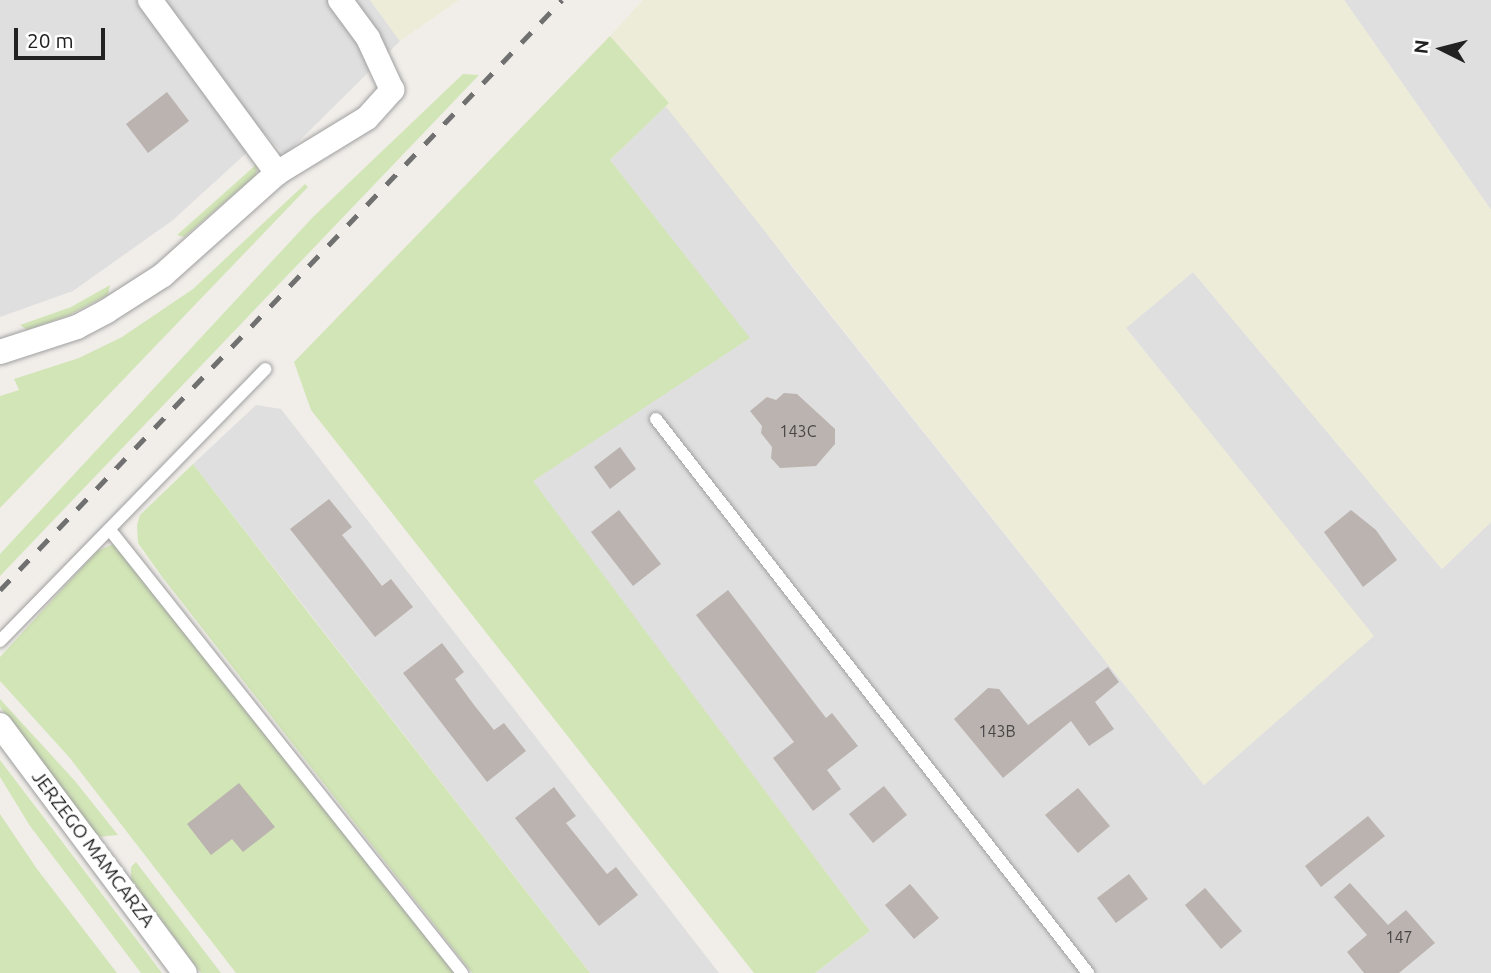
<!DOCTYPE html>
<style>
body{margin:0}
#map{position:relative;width:1491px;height:973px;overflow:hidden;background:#f1eeea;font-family:Ubuntu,sans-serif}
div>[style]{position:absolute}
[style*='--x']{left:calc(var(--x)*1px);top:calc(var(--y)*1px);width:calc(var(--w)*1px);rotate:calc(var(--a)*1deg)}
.residential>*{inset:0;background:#e0dfdf}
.farmland>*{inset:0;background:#edecd8}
.grass>*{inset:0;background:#d2e5b6}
.building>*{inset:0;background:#bab3af}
.roads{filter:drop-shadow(0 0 2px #9f9f9f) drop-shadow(0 0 2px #9f9f9f)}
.lane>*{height:12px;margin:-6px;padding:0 6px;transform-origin:6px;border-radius:6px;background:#fff}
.street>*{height:24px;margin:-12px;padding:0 12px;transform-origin:12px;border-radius:12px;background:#fff}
.rail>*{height:5px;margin-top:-2.5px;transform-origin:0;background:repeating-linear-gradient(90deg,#707070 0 14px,transparent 0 28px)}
span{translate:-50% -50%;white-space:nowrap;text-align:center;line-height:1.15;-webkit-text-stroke:7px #fff;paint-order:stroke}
.number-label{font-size:16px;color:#484645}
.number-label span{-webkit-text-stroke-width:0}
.street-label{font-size:19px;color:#222}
.north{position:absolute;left:1407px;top:14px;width:70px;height:70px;-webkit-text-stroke:5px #fff;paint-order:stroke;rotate:276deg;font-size:19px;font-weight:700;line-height:28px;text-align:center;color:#222}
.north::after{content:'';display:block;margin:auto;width:24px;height:32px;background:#222;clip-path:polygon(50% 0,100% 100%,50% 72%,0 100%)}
.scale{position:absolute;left:14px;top:28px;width:91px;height:32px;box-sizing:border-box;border:4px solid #222;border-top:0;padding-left:9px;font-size:21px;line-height:24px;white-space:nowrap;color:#222;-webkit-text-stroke:5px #fff;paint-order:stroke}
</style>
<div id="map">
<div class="residential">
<i style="clip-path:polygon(0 0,370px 0,400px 41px,285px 155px,266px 135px,173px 220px,73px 291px,0 317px)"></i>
<i style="clip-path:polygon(1344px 0,1491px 0,1491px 210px)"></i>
<i style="clip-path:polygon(669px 103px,793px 268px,1204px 785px,1373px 636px,1126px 328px,1193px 272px,1442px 569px,1491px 522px,1491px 973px,815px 973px,870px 931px,532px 481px,749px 338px,610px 160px)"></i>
<i style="clip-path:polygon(256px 405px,281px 409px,719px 973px,590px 973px,193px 464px)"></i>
</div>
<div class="farmland">
<i style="clip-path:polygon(370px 0,459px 0,400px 41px)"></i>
<i style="clip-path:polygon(643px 0,1344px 0,1491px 210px,1491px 522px,1442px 569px,1193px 272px,1126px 328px,1374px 636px,1204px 785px,610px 36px)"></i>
</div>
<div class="grass">
<i style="clip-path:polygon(610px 36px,669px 103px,610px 160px,750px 338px,533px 481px,870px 931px,815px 973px,754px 973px,311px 410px,294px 362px)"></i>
<i style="clip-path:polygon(463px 74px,479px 75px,0 576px,0 554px,313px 217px)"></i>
<i style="clip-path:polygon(258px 163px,256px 175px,184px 237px,177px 235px)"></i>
<i style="clip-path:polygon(305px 184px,308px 187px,0 508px,0 396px,19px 390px,14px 379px,79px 358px,122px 337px,193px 289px)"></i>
<i style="clip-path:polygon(110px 285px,108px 295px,69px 315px,27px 330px,20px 325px,71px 307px)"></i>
<i style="clip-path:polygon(193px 464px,303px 606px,590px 973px,472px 973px,163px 578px,138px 543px,137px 525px,140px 515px)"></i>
<i style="clip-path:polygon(116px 543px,455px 973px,236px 973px,69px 757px,0 681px,0 657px,97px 551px)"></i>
<i style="clip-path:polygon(0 699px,75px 781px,118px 835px,98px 837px,0 707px)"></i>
<i style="clip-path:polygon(0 760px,162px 973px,141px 973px,30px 826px,0 777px)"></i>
<i style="clip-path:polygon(0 814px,37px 869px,117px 973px,0 973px)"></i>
<i style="clip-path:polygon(136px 862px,221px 973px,201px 973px,131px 879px,131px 867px)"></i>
</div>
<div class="building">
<i style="clip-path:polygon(167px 92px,189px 121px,148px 153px,126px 124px)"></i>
<i style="clip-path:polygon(784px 393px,797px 394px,835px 429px,835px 444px,816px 466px,780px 468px,771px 458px,772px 447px,761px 433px,762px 426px,750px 411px,767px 397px,776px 400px)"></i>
<i style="clip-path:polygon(620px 447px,636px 469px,610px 489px,594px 467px)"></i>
<i style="clip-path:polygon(329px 499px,352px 527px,342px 535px,362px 560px,382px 586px,391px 579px,413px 607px,375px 637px,290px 529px)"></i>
<i style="clip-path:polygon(619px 510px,661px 564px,633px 586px,591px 532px)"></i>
<i style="clip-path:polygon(1351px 510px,1376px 530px,1397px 560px,1363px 587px,1324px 532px)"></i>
<i style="clip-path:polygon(728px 590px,826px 718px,832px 713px,858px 746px,827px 770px,841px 789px,813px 811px,773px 758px,794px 742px,696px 615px)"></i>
<i style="clip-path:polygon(442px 643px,464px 672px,455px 679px,474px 705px,494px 730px,504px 723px,526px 751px,487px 782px,403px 673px)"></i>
<i style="clip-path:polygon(1108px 667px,1119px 682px,1095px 702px,1114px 729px,1089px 746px,1071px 721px,1003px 778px,954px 719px,988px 688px,999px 689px,1028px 725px)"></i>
<i style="clip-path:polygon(239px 783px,275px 827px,243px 852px,232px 839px,211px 855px,187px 824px)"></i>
<i style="clip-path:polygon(884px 786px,907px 815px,873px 843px,849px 814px)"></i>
<i style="clip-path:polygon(554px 787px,576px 816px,566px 823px,607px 874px,616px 867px,638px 895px,599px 926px,515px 818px)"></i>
<i style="clip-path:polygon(1078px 788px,1110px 826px,1078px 853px,1045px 815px)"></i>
<i style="clip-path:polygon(1368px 816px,1385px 836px,1321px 887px,1305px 866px)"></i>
<i style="clip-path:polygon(1129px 874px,1148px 899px,1116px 923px,1097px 898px)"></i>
<i style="clip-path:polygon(1350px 883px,1388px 925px,1406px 910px,1435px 943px,1399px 973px,1364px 973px,1347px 952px,1367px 935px,1334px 897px)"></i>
<i style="clip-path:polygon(910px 884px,939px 918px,914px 939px,885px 905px)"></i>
<i style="clip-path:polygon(1205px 888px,1242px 931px,1221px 949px,1185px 905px)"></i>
</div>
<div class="roads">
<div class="lane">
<i style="--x:656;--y:419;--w:703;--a:52.05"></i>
<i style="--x:110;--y:530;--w:566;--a:51.53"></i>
<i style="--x:0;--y:641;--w:380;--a:-45.7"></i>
</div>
<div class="street">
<i style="--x:150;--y:0;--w:215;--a:53.7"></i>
<i style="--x:0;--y:352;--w:81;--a:-18"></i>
<i style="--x:77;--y:327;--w:34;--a:-28"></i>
<i style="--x:107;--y:311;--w:67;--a:-32.7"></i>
<i style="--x:163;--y:275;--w:153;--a:-41.8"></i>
<i style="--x:277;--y:173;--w:105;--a:-31.4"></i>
<i style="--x:367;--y:118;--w:38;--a:-48"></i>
<i style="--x:392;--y:90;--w:57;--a:-114.8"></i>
<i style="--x:368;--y:38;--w:47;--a:-126.4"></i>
<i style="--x:0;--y:725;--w:309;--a:53.3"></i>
</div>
</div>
<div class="rail">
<i style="--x:0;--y:590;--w:815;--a:-46.39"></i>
</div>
<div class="number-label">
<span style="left:798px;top:431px">143C</span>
<span style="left:997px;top:731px">143B</span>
<span style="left:1399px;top:937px">147</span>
</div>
<div class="street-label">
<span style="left:93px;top:849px;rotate:53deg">JERZEGO MAMCARZA</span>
</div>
<div class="north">N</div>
<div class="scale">20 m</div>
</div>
